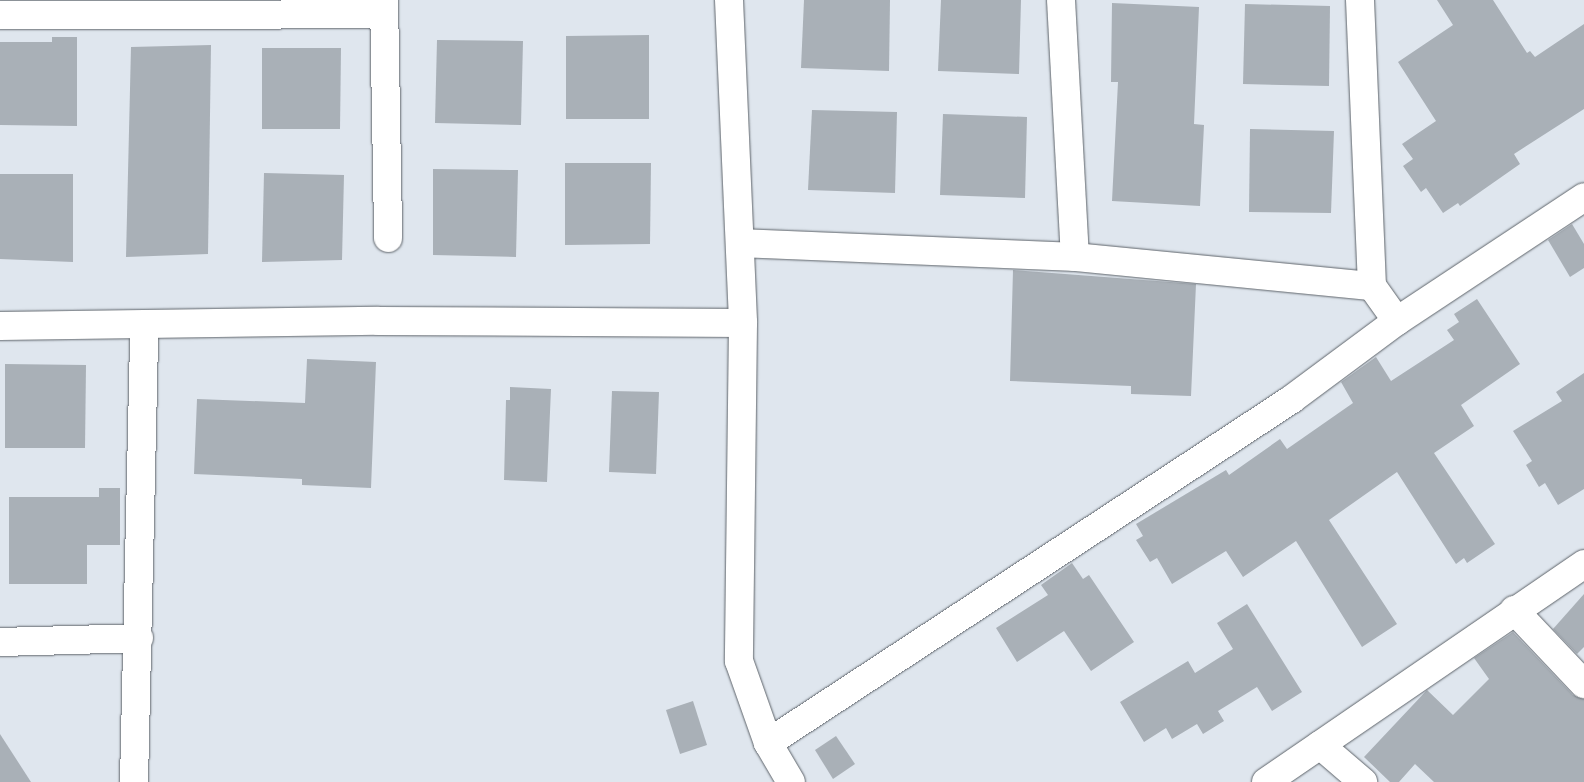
<!DOCTYPE html>
<style>
body{margin:0}
#map{position:relative;width:1584px;height:782px;overflow:hidden;background:#dfe6ee;font-family:"Crimson Pro",serif}
div>[style]{position:absolute}
[style*='--x']{left:calc(var(--x)*1px);top:calc(var(--y)*1px);width:calc(var(--w)*1px);rotate:calc(var(--a)*1deg)}
.building>*{inset:0;background:#a9b0b7}
.roads{filter:drop-shadow(0 0 1px #5e646a) drop-shadow(0 0 1px #5e646a)}
.minor>*{height:28px;margin:-14px;padding:0 14px;transform-origin:14px;border-radius:14px;background:#fff}
span{translate:-50% -50%;white-space:nowrap;text-align:center;line-height:1.15;-webkit-text-stroke:4px #ecf3fb;paint-order:stroke}
</style>
<div id="map">
<div class="building">
<i style="clip-path:polygon(804px 0,890px 0,889px 71px,801px 68px)"></i>
<i style="clip-path:polygon(941px 0,1021px 0,1019px 74px,938px 71px)"></i>
<i style="clip-path:polygon(1437px 0,1493px 0,1527px 53px,1530px 51px,1535px 57px,1584px 24px,1584px 109px,1514px 154px,1520px 164px,1460px 206px,1458px 203px,1443px 213px,1426px 188px,1421px 192px,1403px 166px,1413px 159px,1402px 144px,1436px 121px,1398px 62px,1453px 25px)"></i>
<i style="clip-path:polygon(1112px 3px,1199px 7px,1194px 124px,1204px 125px,1200px 206px,1112px 201px,1118px 82px,1111px 82px)"></i>
<i style="clip-path:polygon(1245px 4px,1330px 6px,1329px 86px,1243px 84px)"></i>
<i style="clip-path:polygon(649px 35px,649px 119px,566px 119px,566px 36px)"></i>
<i style="clip-path:polygon(52px 37px,77px 37px,77px 126px,0 125px,0 42px,52px 42px)"></i>
<i style="clip-path:polygon(437px 40px,523px 41px,521px 125px,435px 123px)"></i>
<i style="clip-path:polygon(211px 45px,208px 254px,126px 257px,131px 47px)"></i>
<i style="clip-path:polygon(262px 48px,341px 48px,340px 129px,262px 129px)"></i>
<i style="clip-path:polygon(812px 110px,897px 112px,895px 193px,808px 190px)"></i>
<i style="clip-path:polygon(943px 114px,1027px 117px,1025px 198px,940px 195px)"></i>
<i style="clip-path:polygon(1250px 129px,1334px 131px,1331px 213px,1249px 212px)"></i>
<i style="clip-path:polygon(565px 163px,651px 163px,650px 244px,565px 245px)"></i>
<i style="clip-path:polygon(433px 169px,518px 170px,516px 257px,433px 255px)"></i>
<i style="clip-path:polygon(264px 173px,344px 175px,342px 260px,262px 262px)"></i>
<i style="clip-path:polygon(0 174px,73px 174px,73px 262px,0 259px)"></i>
<i style="clip-path:polygon(1572px 224px,1584px 244px,1584px 268px,1570px 277px,1548px 240px)"></i>
<i style="clip-path:polygon(1013px 270px,1196px 284px,1191px 396px,1131px 394px,1131px 386px,1010px 381px)"></i>
<i style="clip-path:polygon(1477px 299px,1520px 364px,1461px 405px,1474px 426px,1434px 453px,1495px 544px,1467px 563px,1464px 558px,1456px 564px,1397px 472px,1329px 520px,1397px 624px,1362px 647px,1296px 541px,1243px 577px,1226px 551px,1172px 584px,1157px 558px,1150px 562px,1136px 540px,1143px 536px,1136px 524px,1226px 470px,1229px 475px,1280px 439px,1287px 449px,1353px 403px,1341px 382px,1376px 357px,1391px 381px,1454px 340px,1447px 330px,1459px 322px,1454px 314px)"></i>
<i style="clip-path:polygon(307px 359px,376px 362px,371px 488px,302px 485px,302px 479px,194px 474px,197px 399px,305px 403px)"></i>
<i style="clip-path:polygon(5px 364px,86px 365px,85px 448px,5px 448px)"></i>
<i style="clip-path:polygon(1584px 373px,1584px 489px,1558px 505px,1545px 483px,1539px 487px,1526px 465px,1532px 461px,1513px 431px,1562px 401px,1556px 392px)"></i>
<i style="clip-path:polygon(510px 387px,551px 389px,547px 482px,504px 480px,506px 400px,510px 400px)"></i>
<i style="clip-path:polygon(612px 391px,659px 392px,656px 474px,609px 472px)"></i>
<i style="clip-path:polygon(99px 488px,120px 488px,120px 545px,87px 545px,87px 584px,9px 584px,9px 497px,99px 497px)"></i>
<i style="clip-path:polygon(1072px 563px,1083px 579px,1089px 575px,1134px 642px,1091px 671px,1064px 631px,1017px 662px,996px 628px,1048px 595px,1041px 585px)"></i>
<i style="clip-path:polygon(1584px 594px,1584px 647px,1577px 654px,1553px 629px)"></i>
<i style="clip-path:polygon(1247px 604px,1302px 692px,1272px 711px,1257px 687px,1218px 711px,1224px 721px,1203px 734px,1197px 724px,1172px 739px,1166px 728px,1144px 742px,1120px 702px,1188px 661px,1195px 673px,1233px 649px,1217px 623px)"></i>
<i style="clip-path:polygon(1513px 632px,1573px 695px,1584px 699px,1584px 782px,1434px 782px,1415px 764px,1399px 782px,1390px 782px,1364px 757px,1427px 690px,1453px 715px,1489px 679px,1474px 658px)"></i>
<i style="clip-path:polygon(693px 701px,707px 745px,680px 754px,666px 710px)"></i>
<i style="clip-path:polygon(0 734px,31px 782px,0 782px)"></i>
<i style="clip-path:polygon(836px 736px,855px 764px,833px 779px,815px 750px)"></i>
</div>
<div class="roads">
<div class="minor">
<i style="--x:384;--y:0;--w:238;--a:89"></i>
<i style="--x:729;--y:0;--w:323;--a:87.5"></i>
<i style="--x:743;--y:323;--w:338;--a:90.7"></i>
<i style="--x:739;--y:661;--w:87;--a:70.5"></i>
<i style="--x:768;--y:743;--w:45;--a:59.5"></i>
<i style="--x:1061;--y:0;--w:257;--a:86.9"></i>
<i style="--x:1360;--y:0;--w:286;--a:87.6"></i>
<i style="--x:1372;--y:286;--w:43;--a:54.5"></i>
<i style="--x:0;--y:15;--w:384;--a:-0.1"></i>
<i style="--x:741;--y:243;--w:334;--a:2.4"></i>
<i style="--x:1075;--y:257;--w:298;--a:5.6"></i>
<i style="--x:0;--y:326;--w:378;--a:-0.8"></i>
<i style="--x:378;--y:321;--w:365;--a:0.3"></i>
<i style="--x:1514;--y:610;--w:102;--a:46.6"></i>
<i style="--x:0;--y:642;--w:139;--a:-1.6"></i>
<i style="--x:768;--y:743;--w:627;--a:-33.28"></i>
<i style="--x:1292;--y:399;--w:131;--a:-36.6"></i>
<i style="--x:1397;--y:321;--w:224;--a:-33.5"></i>
<i style="--x:1320;--y:745;--w:57;--a:40.7"></i>
<i style="--x:134;--y:782;--w:457;--a:-88.7"></i>
<i style="--x:1266;--y:782;--w:386;--a:-34.4"></i>
</div>
</div>
</div>
